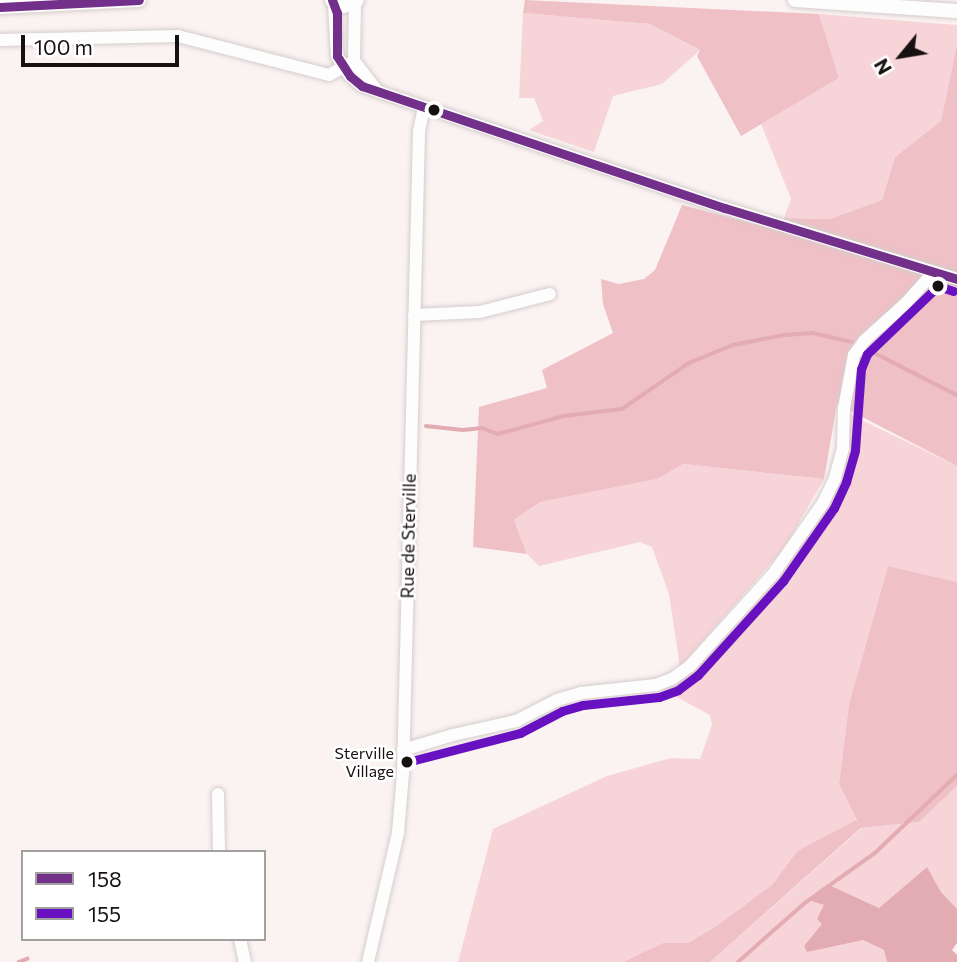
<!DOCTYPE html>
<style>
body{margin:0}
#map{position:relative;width:957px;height:962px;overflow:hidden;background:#fbf2f2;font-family:Commissioner,sans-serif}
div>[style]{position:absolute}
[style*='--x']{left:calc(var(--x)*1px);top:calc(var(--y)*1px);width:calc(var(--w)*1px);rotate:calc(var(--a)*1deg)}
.green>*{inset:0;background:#f7d4d8}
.forest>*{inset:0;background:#efc0c6}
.water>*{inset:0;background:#e3abb2}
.stream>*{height:3.5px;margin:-1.75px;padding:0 1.75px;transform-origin:1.75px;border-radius:1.75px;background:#e3abb2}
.roads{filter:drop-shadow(0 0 2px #d5cdcd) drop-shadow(0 0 2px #d5cdcd)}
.minor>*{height:12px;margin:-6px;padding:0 6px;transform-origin:6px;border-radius:6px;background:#fefdfd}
.major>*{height:14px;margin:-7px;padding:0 7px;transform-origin:7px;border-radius:7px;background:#fefdfd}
.bus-1>*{height:9px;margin:-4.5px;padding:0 4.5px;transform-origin:4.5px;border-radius:4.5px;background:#73308a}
.bus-2>*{height:9px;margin:-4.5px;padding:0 4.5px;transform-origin:4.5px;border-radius:4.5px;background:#6711c1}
.dots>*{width:19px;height:19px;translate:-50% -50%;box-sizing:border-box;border:4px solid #fff;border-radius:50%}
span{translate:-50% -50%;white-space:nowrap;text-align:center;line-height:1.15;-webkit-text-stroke:5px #fff;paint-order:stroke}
.bus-label{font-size:16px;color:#181112}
.right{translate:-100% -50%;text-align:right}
.street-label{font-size:18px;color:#181112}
.legend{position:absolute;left:21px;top:850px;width:245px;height:91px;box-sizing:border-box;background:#fff;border:2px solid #a3a0a0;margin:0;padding:9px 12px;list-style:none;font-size:21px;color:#181112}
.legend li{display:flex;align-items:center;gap:14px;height:35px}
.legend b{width:35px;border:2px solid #a3a0a0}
.north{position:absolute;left:866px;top:21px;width:70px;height:70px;-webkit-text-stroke:5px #fff;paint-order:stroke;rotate:240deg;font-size:19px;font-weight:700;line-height:28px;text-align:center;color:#181112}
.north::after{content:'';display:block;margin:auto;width:24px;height:32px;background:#181112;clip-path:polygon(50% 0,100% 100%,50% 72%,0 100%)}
.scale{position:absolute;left:21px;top:35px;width:158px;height:32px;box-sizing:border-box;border:4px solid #181112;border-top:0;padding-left:9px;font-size:21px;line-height:24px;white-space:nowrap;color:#181112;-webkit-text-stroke:5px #fff;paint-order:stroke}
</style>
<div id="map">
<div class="green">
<i style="clip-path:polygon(523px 13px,650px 24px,700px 50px,662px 84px,613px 96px,594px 152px,529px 130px,543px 121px,534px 98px,519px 98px)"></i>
<i style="clip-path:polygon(819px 14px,957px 25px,957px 44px,941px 121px,895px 157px,882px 200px,830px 219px,784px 218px,791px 199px,761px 124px,839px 78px)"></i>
<i style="clip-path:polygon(849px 414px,957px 466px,957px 582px,888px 566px,849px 704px,839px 784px,856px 820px,797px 851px,773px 884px,718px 925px,688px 943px,663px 943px,623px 962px,458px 962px,493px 829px,607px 776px,671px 758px,700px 759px,712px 725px,710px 715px,660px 688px,697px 668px,771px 586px,816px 525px,847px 451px)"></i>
<i style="clip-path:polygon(683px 464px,824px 479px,784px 548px,680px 667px,669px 594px,652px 547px,640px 542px,539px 566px,527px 554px,514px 520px,540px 502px,657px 479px)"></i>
<i style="clip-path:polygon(957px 786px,957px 909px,941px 892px,927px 867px,879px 908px,827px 884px,811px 901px,824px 905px,823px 924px,804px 946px,863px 940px,884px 950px,887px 962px,710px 962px,862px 828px,919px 822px)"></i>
</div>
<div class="forest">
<i style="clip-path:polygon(525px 0,819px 14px,839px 78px,741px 136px,697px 56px,700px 50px,650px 24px,523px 13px)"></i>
<i style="clip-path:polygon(957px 44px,957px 466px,837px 404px,824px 479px,683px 464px,657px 479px,540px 502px,514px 520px,527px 554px,473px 547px,479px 407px,547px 388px,542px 370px,613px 333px,603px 304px,601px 279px,619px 284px,644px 279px,655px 270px,682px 205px,779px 230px,784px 218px,830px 219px,882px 200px,895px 157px,941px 121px)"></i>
<i style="clip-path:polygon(888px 566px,957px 582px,957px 786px,919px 822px,861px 828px,710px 962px,623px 962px,663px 943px,688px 943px,718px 925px,773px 884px,797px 851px,856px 820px,858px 823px,839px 784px,849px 704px)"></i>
</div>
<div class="water">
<i style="clip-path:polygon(927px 867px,941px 892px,957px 909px,957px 943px,952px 950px,957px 955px,957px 962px,887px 962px,884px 950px,863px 940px,807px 952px,804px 946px,822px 924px,817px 919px,824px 905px,811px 901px,827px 884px,879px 908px)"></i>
</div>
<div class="stream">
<i style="--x:863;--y:347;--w:106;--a:27.1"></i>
<i style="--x:426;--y:426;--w:37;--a:6"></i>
<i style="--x:463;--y:430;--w:19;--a:-6"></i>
<i style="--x:482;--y:428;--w:17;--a:21"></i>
<i style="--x:498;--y:434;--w:68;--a:-15.3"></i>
<i style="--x:564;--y:416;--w:58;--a:-6.9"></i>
<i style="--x:622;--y:409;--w:81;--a:-34.5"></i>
<i style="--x:689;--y:363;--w:48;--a:-22.2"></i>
<i style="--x:733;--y:345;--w:52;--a:-11.1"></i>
<i style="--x:784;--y:335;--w:29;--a:-4"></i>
<i style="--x:813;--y:333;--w:40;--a:13"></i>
<i style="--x:19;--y:962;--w:9;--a:-21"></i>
<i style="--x:738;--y:962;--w:89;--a:-41.4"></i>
<i style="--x:805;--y:903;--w:86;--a:-35.5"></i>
<i style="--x:875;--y:853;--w:113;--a:-43.6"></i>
</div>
<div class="roads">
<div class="minor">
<i style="--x:355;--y:2;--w:59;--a:91"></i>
<i style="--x:354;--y:61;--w:36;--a:52"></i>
<i style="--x:334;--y:3;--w:53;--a:86.8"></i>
<i style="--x:337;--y:56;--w:24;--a:57"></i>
<i style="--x:350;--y:76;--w:16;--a:40"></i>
<i style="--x:362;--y:86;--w:383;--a:18.6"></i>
<i style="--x:725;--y:208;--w:243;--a:17"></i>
<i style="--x:0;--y:40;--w:178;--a:-1.3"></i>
<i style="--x:178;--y:36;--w:156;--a:14.5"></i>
<i style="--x:329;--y:75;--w:29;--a:-29"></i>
<i style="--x:414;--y:315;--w:66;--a:-2.6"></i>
<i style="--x:480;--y:312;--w:72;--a:-14.4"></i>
<i style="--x:403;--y:750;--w:52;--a:-16.7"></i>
<i style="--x:453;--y:735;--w:65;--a:-12.5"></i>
<i style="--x:516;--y:721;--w:46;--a:-27.1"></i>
<i style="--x:557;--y:700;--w:25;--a:-16"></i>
<i style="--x:581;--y:693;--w:75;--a:-6.1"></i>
<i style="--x:656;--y:685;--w:17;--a:-21"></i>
<i style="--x:672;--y:679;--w:22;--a:-36"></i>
<i style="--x:690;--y:666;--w:125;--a:-47.9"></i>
<i style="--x:774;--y:573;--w:85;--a:-55"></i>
<i style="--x:823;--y:503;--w:28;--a:-64"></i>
<i style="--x:835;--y:478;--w:31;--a:-75"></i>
<i style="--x:843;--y:448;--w:40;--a:-88.6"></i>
<i style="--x:844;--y:408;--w:54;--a:-79.3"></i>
<i style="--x:854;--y:355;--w:17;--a:-54"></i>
<i style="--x:864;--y:341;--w:57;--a:-42.1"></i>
<i style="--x:906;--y:303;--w:42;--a:-47.9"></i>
<i style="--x:218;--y:794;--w:58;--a:89"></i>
<i style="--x:240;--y:939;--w:24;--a:78"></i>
<i style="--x:368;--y:962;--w:132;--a:-76.9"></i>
<i style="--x:398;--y:833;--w:59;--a:-85.2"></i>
<i style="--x:403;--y:774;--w:643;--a:-88.57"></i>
<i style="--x:419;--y:131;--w:24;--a:-78"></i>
</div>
<div class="major">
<i style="--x:332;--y:0;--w:13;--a:27"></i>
<i style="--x:344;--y:6;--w:14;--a:-25"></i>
<i style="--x:795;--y:0;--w:162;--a:3.9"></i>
<i style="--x:0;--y:7;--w:139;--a:-2.9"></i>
</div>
</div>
<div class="bus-1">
<i style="--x:332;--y:0;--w:14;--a:69"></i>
<i style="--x:337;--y:13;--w:43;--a:90"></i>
<i style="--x:337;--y:56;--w:24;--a:57"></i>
<i style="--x:350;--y:76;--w:16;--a:40"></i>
<i style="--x:362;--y:86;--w:383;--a:18.6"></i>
<i style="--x:725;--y:208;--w:243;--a:17"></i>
<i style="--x:0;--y:7;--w:139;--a:-2.9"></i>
</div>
<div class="bus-2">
<i style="--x:407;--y:762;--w:117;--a:-14.4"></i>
<i style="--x:520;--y:733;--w:47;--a:-27.6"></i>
<i style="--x:562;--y:711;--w:22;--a:-16"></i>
<i style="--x:583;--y:705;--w:76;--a:-6"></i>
<i style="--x:659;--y:697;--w:20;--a:-20"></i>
<i style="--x:678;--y:690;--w:25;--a:-37"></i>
<i style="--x:698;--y:675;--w:127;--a:-47.9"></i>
<i style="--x:783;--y:581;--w:89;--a:-55.1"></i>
<i style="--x:834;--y:508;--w:29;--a:-65"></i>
<i style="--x:846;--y:482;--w:33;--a:-74"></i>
<i style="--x:855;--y:450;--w:81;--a:-85.8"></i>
<i style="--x:861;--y:369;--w:16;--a:-68"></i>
<i style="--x:867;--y:354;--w:98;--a:-43.8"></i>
<i style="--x:938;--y:286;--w:16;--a:18"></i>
</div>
<div class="dots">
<i style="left:434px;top:110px;background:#181112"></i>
<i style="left:938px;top:286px;background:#181112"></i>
<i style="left:407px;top:762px;background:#181112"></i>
</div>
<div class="bus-label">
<span class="right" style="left:394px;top:762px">Sterville<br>Village</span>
</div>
<div class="street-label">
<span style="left:408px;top:536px;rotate:-89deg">Rue de Sterville</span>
</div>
<ul class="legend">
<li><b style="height:9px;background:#73308a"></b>158</li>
<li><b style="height:9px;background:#6711c1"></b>155</li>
</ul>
<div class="north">N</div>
<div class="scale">100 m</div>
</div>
